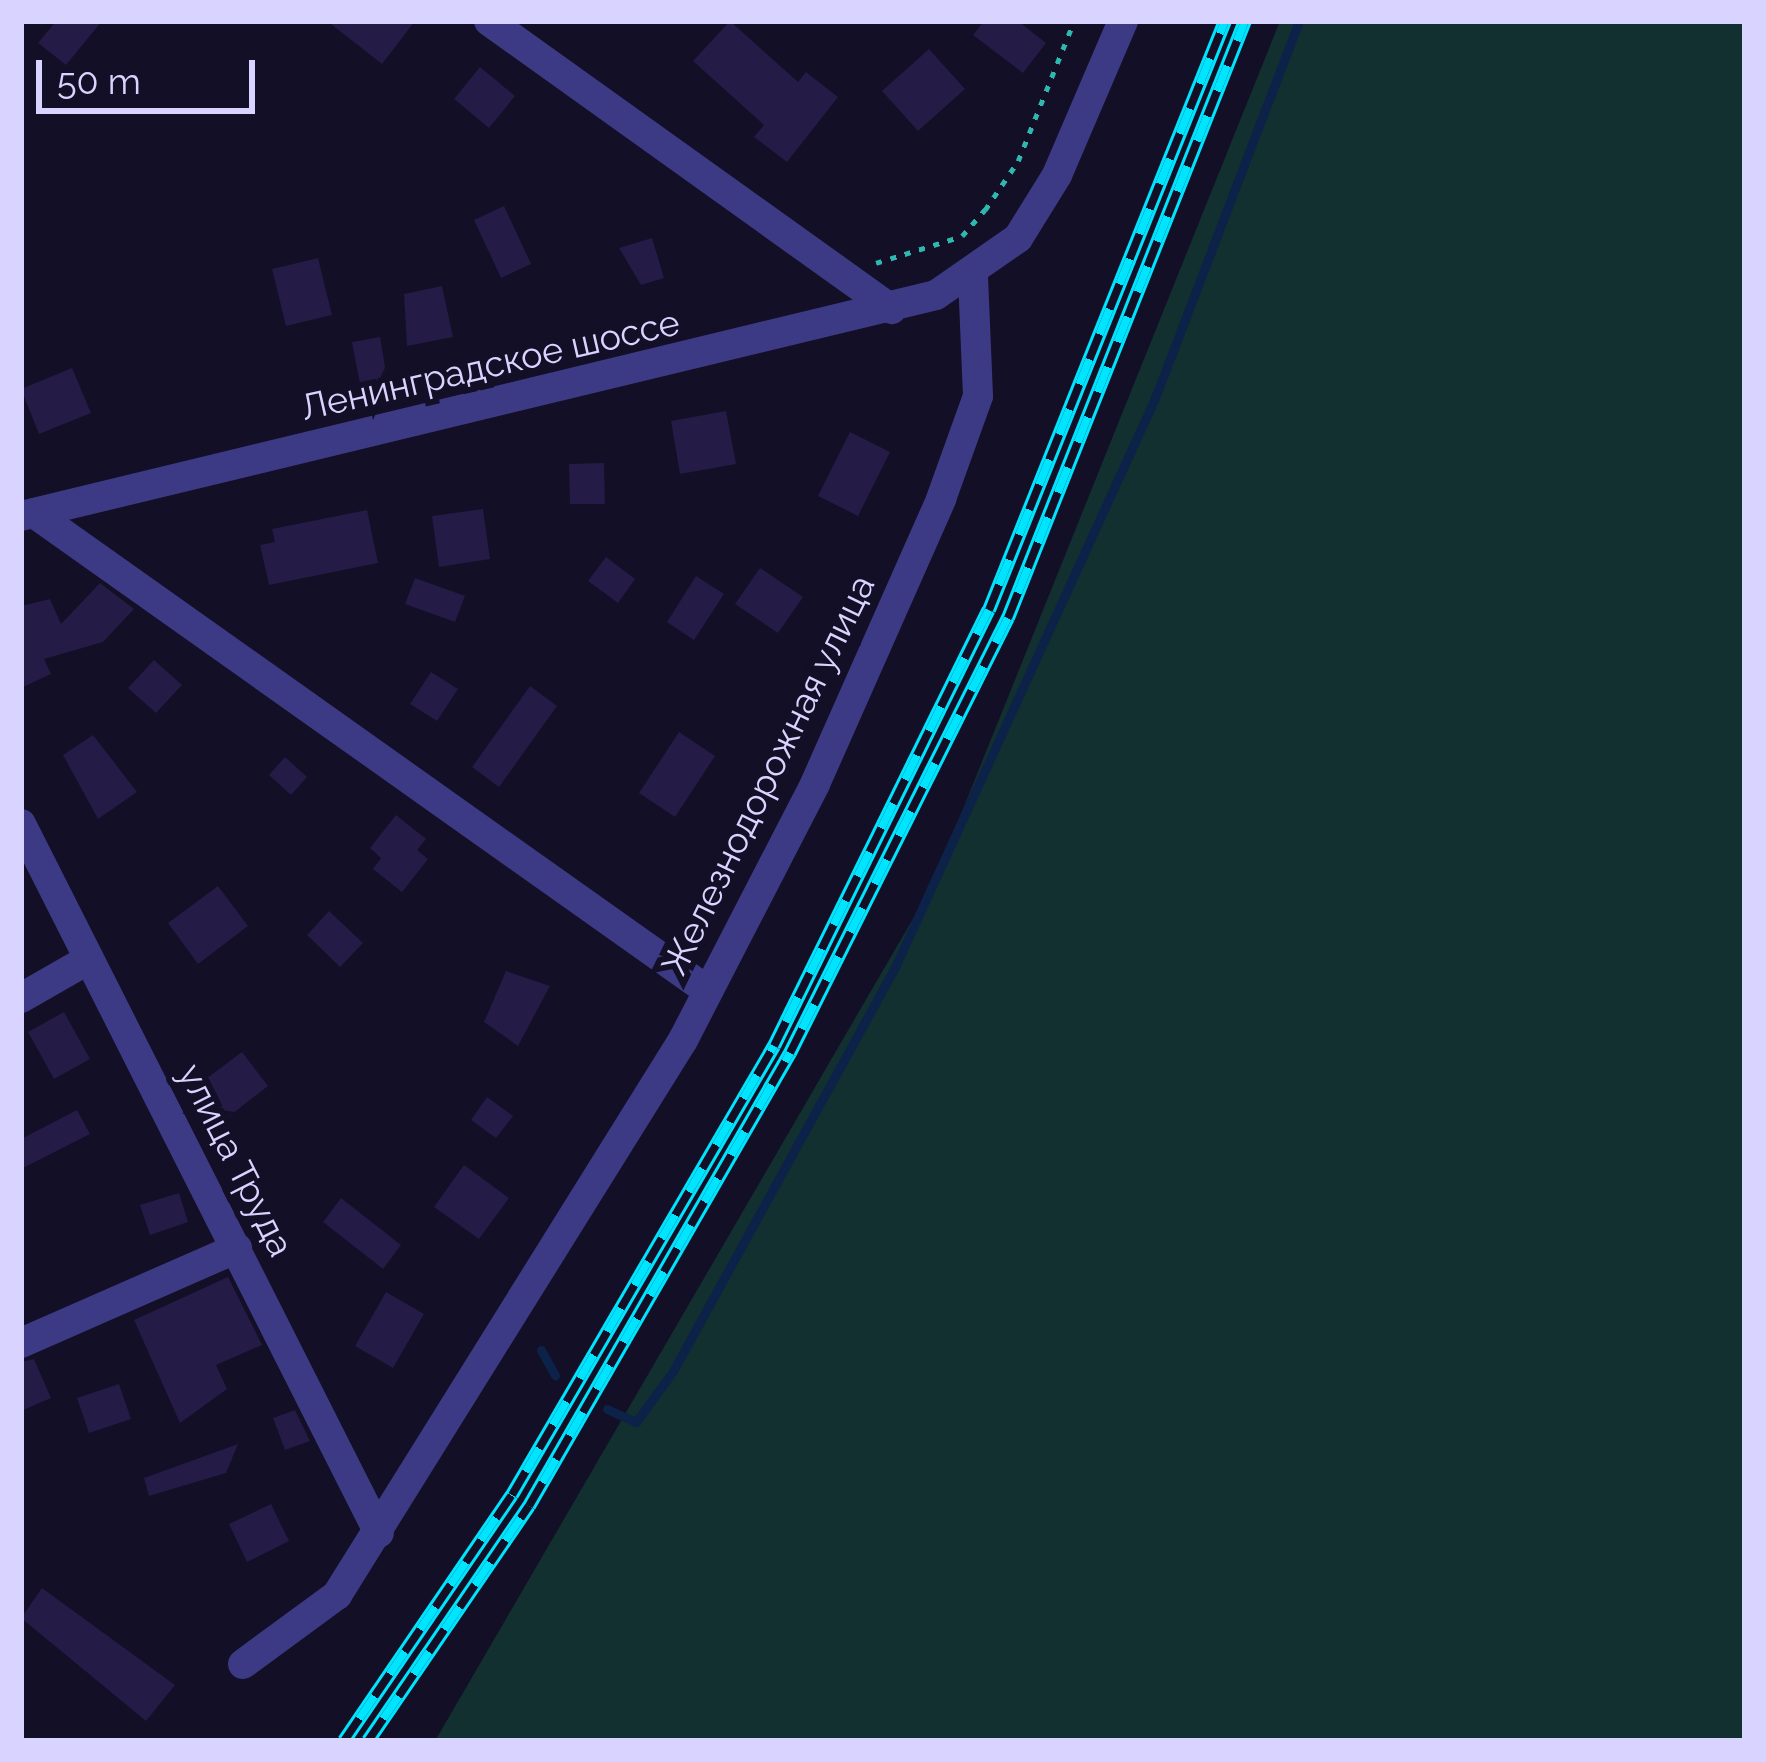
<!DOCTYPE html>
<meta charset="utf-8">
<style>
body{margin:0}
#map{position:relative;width:1766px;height:1762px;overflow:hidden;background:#130f26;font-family:Raleway,sans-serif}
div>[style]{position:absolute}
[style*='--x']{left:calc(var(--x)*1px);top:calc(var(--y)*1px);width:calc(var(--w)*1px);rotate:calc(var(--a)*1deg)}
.green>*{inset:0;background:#12302f}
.stream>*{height:9px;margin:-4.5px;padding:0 4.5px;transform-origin:4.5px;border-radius:4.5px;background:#0c2248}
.building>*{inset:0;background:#241b47}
.path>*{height:4.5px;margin-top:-2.25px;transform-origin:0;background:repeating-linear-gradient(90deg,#2fb8b0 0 6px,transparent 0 15px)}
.minor>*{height:30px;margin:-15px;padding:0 15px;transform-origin:15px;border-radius:15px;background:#3d3a85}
.rail>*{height:14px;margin-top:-7px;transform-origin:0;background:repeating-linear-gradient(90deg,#130f26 0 27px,#00e5ff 0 54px);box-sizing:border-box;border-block:3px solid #00e5ff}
span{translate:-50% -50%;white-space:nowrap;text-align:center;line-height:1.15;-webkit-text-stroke:12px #130f26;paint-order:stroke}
.street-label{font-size:36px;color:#d9d4ff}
.frame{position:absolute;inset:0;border:24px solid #d9d4ff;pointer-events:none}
.scale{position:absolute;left:36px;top:60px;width:219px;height:54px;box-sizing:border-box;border:6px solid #d9d4ff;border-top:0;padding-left:15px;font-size:36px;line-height:42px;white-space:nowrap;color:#d9d4ff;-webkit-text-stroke:9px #130f26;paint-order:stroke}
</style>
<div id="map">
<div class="green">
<i style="clip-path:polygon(1280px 21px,1745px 21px,1745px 1741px,435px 1741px,932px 886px)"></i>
</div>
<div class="stream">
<i style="--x:541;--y:1350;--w:29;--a:61"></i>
<i style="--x:607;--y:1409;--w:32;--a:24"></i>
<i style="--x:636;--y:1422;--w:63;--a:-54"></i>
<i style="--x:673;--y:1371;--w:463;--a:-61.2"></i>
<i style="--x:896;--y:965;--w:623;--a:-65.45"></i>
<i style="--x:1155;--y:398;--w:404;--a:-69.1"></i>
</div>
<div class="building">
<i style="clip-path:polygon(56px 21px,102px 21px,66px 65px,38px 43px)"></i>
<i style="clip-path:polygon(327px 21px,415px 21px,382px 64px)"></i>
<i style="clip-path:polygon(730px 21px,798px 82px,806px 72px,838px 97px,787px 162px,754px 137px,764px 125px,693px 61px)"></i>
<i style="clip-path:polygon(984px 21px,1018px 21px,1046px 43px,1023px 73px,973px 35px)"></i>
<i style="clip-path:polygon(929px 49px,965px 89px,918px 131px,882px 91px)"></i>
<i style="clip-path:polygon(480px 67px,515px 96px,489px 128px,454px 99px)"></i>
<i style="clip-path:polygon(504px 206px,531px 264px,501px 278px,474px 220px)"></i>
<i style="clip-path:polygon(652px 238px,664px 278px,641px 285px,619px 248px)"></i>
<i style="clip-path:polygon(318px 258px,332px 315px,286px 326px,272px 269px)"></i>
<i style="clip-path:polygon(442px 286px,453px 337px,407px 346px,404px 294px)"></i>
<i style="clip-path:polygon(380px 337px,387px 379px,360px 384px,352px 342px)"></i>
<i style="clip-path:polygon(72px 368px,91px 413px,39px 434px,21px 389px)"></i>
<i style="clip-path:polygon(726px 411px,736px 464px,680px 474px,671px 421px)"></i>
<i style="clip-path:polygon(850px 432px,890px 452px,858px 516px,818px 496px)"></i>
<i style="clip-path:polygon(604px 463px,605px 504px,570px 504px,569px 464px)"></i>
<i style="clip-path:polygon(483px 509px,490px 559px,439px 567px,432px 516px)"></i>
<i style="clip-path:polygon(367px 510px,378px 563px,269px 585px,260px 545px,275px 542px,272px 529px)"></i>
<i style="clip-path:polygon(606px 557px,635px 579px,618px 603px,588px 581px)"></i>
<i style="clip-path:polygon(760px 568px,803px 597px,778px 633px,735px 604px)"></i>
<i style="clip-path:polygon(696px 576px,724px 594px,694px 640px,667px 622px)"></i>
<i style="clip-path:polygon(415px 578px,465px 596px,455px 622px,405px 604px)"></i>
<i style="clip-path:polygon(100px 583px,134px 609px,103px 642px,44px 659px,51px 674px,21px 688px,21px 606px,50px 599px,61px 624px)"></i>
<i style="clip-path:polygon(154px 660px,182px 685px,156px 713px,128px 688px)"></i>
<i style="clip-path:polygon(431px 672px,458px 689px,437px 721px,410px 704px)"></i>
<i style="clip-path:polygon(530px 686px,557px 706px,499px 787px,472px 767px)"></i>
<i style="clip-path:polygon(679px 732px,715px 756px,675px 817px,639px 793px)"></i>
<i style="clip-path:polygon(93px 735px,137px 792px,98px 819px,63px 755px)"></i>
<i style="clip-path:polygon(285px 757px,307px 777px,291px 795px,269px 775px)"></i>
<i style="clip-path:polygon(396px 815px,426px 839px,417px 850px,428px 859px,402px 892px,373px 869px,381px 858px,370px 848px)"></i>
<i style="clip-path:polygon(218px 886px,248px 926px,198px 964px,168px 923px)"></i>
<i style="clip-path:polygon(329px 911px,363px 943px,340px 967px,307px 935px)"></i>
<i style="clip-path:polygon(506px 971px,550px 986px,518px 1046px,484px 1022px)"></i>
<i style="clip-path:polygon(64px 1012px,90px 1059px,54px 1079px,28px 1032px)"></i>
<i style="clip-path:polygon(242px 1052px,268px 1086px,214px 1128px,187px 1093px)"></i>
<i style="clip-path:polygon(487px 1097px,513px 1116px,496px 1138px,471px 1120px)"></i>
<i style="clip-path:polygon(77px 1110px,90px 1134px,21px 1169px,21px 1139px)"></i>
<i style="clip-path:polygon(464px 1165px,509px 1198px,479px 1239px,434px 1207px)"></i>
<i style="clip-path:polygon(179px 1193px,188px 1222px,150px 1235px,140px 1205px)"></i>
<i style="clip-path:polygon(341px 1198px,401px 1245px,383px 1269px,323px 1222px)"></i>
<i style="clip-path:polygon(228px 1277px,262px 1345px,216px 1365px,227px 1389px,180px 1423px,134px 1320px)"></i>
<i style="clip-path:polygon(386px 1292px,424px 1314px,393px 1368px,355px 1346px)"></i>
<i style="clip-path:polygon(34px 1359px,51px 1398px,21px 1411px,21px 1362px)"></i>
<i style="clip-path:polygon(119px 1384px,131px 1419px,89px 1433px,77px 1398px)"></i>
<i style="clip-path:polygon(295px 1410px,310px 1441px,285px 1450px,273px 1418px)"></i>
<i style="clip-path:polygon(238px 1444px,226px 1473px,149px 1496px,144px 1478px)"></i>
<i style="clip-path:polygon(271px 1504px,289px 1541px,247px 1562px,229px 1524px)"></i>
<i style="clip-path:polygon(42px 1588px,175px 1685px,146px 1721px,21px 1618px)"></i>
</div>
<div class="path">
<i style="--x:876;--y:263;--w:90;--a:-17.4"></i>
<i style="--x:962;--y:236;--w:35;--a:-49"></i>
<i style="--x:985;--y:210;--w:59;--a:-56"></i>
<i style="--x:1018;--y:161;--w:151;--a:-68.2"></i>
</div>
<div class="minor">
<i style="--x:489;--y:21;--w:495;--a:35.6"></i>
<i style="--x:34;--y:513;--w:826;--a:35.34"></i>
<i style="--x:21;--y:516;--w:941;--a:-13.58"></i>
<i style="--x:936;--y:295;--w:100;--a:-34.8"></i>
<i style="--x:1018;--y:238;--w:74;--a:-58.2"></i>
<i style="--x:1057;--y:175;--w:168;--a:-66.8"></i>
<i style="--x:21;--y:824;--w:794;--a:63.21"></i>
<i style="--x:21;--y:998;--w:78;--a:-29.8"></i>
<i style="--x:21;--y:1343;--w:236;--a:-23.7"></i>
<i style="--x:243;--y:1664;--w:117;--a:-36.3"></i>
<i style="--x:337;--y:1595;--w:654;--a:-58.06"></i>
<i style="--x:683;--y:1040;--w:288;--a:-62.7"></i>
<i style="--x:815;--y:784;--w:312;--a:-66.1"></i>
<i style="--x:941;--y:499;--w:109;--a:-70.2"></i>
<i style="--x:978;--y:396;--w:119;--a:-92.4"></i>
</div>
<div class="rail">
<i style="--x:344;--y:1741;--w:298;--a:-55.7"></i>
<i style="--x:512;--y:1495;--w:520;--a:-59.74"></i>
<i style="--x:774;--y:1046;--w:486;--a:-63.8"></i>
<i style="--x:989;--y:610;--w:635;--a:-68.17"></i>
<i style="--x:368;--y:1741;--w:285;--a:-55.6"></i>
<i style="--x:529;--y:1506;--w:523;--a:-60.05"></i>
<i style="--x:790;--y:1053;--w:487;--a:-63.4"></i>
<i style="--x:1008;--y:618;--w:642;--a:-68.35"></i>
</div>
<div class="street-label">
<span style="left:490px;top:365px;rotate:-13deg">Ленинградское шоссе</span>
<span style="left:768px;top:775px;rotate:-64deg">Железнодорожная улица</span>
<span style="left:236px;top:1160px;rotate:63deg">улица Труда</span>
</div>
<div class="frame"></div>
<div class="scale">50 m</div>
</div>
